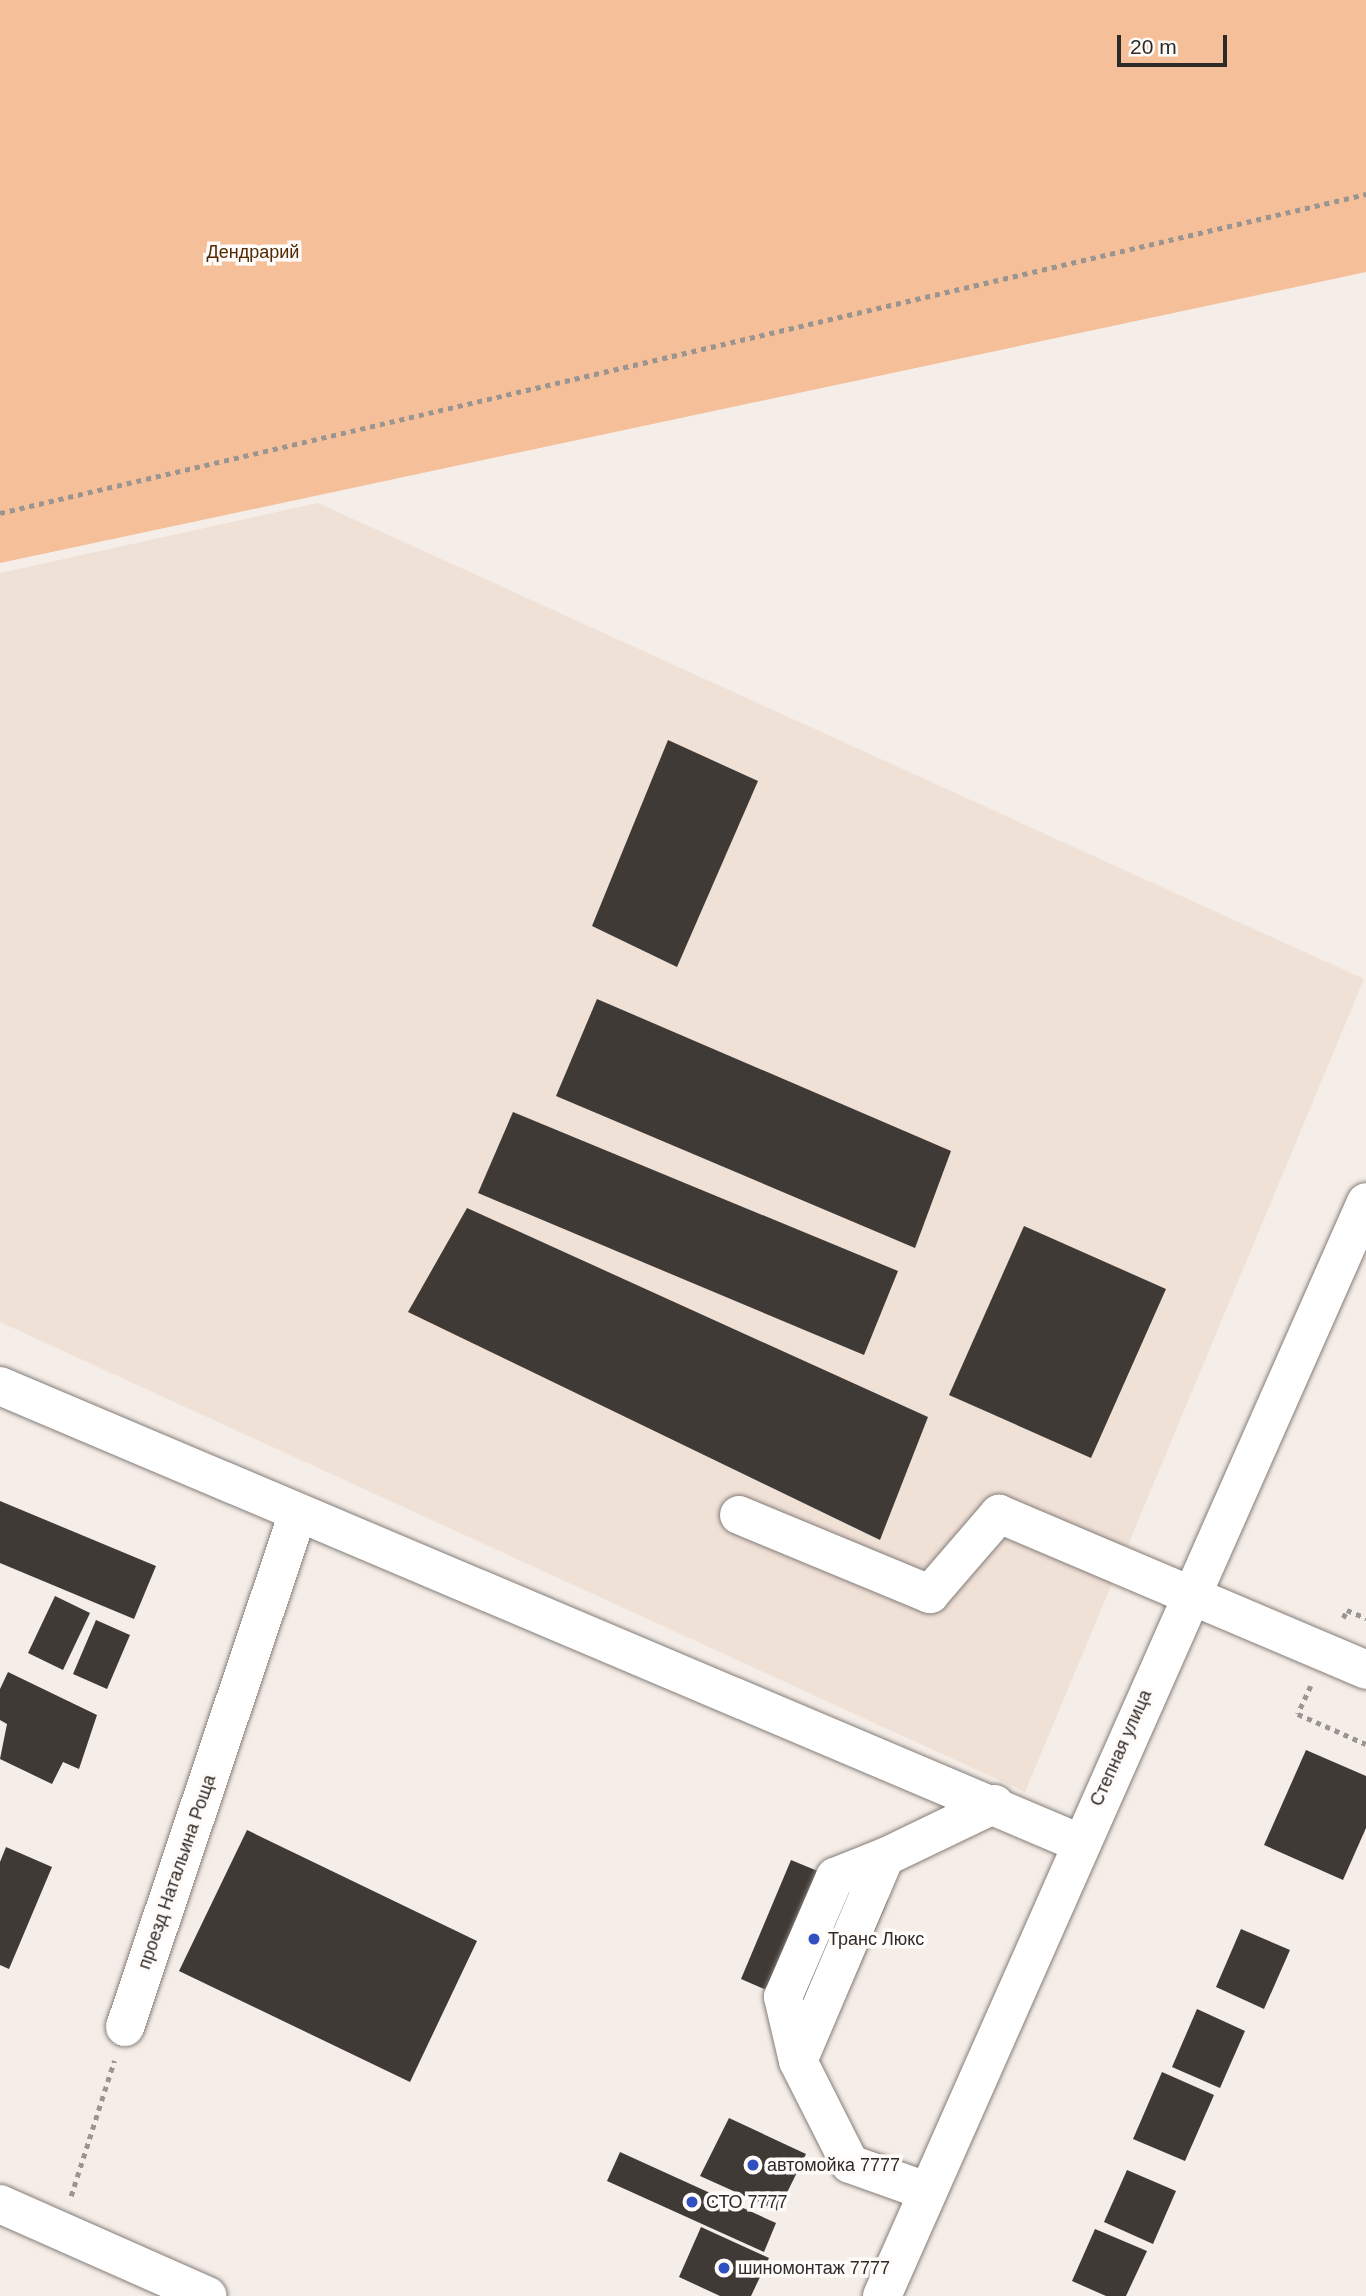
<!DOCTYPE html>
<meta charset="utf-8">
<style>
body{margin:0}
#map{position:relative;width:1366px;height:2296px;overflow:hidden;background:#f5ede7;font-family:Arial,sans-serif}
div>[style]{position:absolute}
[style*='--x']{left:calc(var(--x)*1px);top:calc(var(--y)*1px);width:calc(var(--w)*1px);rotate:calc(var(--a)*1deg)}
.built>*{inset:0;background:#f0e1d7}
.green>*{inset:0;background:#f4bf99}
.building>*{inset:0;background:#403a36}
.path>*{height:4.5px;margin-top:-2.25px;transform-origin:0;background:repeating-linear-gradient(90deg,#9b9591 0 5px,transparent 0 10px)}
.roads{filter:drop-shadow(0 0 2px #847d78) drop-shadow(0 0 2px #847d78)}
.minor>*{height:38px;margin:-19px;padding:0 19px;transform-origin:19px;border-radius:19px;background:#fff}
.major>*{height:38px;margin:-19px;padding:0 19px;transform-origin:19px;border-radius:19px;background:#fff}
.dots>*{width:19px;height:19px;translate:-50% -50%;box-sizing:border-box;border:4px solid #fefbf9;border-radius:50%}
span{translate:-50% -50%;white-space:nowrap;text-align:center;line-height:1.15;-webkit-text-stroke:7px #fefbf9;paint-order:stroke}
.park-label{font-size:18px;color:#522a03}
.street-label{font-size:18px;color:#2d2a28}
.poi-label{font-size:18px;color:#2d2a28}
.left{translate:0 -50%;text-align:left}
.scale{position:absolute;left:1117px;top:35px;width:110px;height:32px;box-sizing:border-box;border:4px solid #2d2a28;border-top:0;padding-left:9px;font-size:21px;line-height:24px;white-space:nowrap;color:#2d2a28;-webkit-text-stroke:5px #fefbf9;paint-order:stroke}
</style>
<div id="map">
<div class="built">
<i style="clip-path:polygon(318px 503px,1364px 979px,1025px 1792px,0 1322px,0 573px)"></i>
</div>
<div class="green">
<i style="clip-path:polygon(0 0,1366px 0,1366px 272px,0 563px)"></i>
</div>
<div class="building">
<i style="clip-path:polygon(668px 740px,758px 781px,677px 967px,592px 926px)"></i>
<i style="clip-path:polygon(597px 999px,951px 1151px,915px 1248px,556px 1096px)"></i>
<i style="clip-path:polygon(513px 1112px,898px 1271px,864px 1355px,478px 1193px)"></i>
<i style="clip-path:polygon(467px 1208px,928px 1417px,880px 1540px,408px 1312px)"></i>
<i style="clip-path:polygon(1024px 1226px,1166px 1289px,1091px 1458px,949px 1395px)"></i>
<i style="clip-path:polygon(0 1501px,156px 1566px,134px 1619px,0 1563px)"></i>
<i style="clip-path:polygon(55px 1596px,90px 1613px,63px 1670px,28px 1653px)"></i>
<i style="clip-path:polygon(96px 1620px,130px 1635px,107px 1689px,73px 1674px)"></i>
<i style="clip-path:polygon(8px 1672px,97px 1715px,79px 1769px,63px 1762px,52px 1784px,0 1759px,7px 1724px,0 1720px,0 1689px)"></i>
<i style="clip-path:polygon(1306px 1750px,1366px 1776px,1366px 1828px,1343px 1880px,1264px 1845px)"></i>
<i style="clip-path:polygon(247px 1830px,477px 1941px,410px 2082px,179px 1971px)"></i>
<i style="clip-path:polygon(6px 1847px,52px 1867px,9px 1969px,0 1965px,0 1862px)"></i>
<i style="clip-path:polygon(791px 1860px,888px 1900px,836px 2020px,741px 1979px)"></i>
<i style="clip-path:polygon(1241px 1929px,1290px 1950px,1264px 2009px,1216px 1987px)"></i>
<i style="clip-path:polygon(1197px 2009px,1245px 2031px,1220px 2088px,1172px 2067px)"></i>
<i style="clip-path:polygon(1162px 2072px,1214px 2095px,1185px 2161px,1133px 2139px)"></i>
<i style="clip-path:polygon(729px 2118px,806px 2154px,778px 2211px,700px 2176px)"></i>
<i style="clip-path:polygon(620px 2152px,776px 2223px,764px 2252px,607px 2181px)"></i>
<i style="clip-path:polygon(1127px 2170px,1176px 2191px,1153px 2244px,1104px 2222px)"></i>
<i style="clip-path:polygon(701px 2227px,769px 2258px,751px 2296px,720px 2296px,679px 2277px)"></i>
<i style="clip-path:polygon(1095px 2229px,1147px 2251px,1126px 2296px,1106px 2296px,1072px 2281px)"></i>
</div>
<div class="path">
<i style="--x:0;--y:513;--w:1403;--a:-13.14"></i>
<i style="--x:1343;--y:1618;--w:9;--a:-63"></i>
<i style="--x:1347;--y:1610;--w:21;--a:23"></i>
<i style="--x:1311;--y:1686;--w:31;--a:115"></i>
<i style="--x:1298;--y:1714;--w:74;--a:23.8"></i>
<i style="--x:71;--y:2196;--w:142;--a:-72.3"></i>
</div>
<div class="roads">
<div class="minor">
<i style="--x:0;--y:1386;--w:1173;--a:22.94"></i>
<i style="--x:739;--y:1515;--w:207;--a:22.5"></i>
<i style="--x:930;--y:1594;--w:106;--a:-49.2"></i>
<i style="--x:999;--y:1514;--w:399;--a:23"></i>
<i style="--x:125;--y:2027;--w:542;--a:-71.4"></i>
<i style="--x:798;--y:2061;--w:66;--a:-103.2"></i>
<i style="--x:783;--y:1997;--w:131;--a:-66.6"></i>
<i style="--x:835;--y:1877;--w:54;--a:-21.8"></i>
<i style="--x:926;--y:2191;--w:81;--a:-160.4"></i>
<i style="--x:850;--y:2164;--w:115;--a:-116.8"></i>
<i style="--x:798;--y:2061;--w:222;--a:-66.9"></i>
<i style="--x:885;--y:1857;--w:122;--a:-25.7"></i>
<i style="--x:0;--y:2204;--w:227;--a:23.9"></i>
</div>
<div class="major">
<i style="--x:882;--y:2296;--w:1196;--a:-66.13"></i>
</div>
</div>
<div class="dots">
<i style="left:814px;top:1939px;background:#3150c0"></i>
<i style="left:753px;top:2165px;background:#3150c0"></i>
<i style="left:692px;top:2202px;background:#3150c0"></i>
<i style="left:724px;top:2268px;background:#3150c0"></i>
</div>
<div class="park-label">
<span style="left:253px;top:252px">Дендрарий</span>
</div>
<div class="street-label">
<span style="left:1121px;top:1748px;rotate:-66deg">Степная улица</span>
<span style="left:177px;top:1872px;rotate:-71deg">проезд Натальина Роща</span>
</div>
<div class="poi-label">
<span class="left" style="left:828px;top:1939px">Транс Люкс</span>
<span class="left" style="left:767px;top:2165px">автомойка 7777</span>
<span class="left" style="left:706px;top:2202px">СТО 7777</span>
<span class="left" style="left:738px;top:2268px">шиномонтаж 7777</span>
</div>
<div class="scale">20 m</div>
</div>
